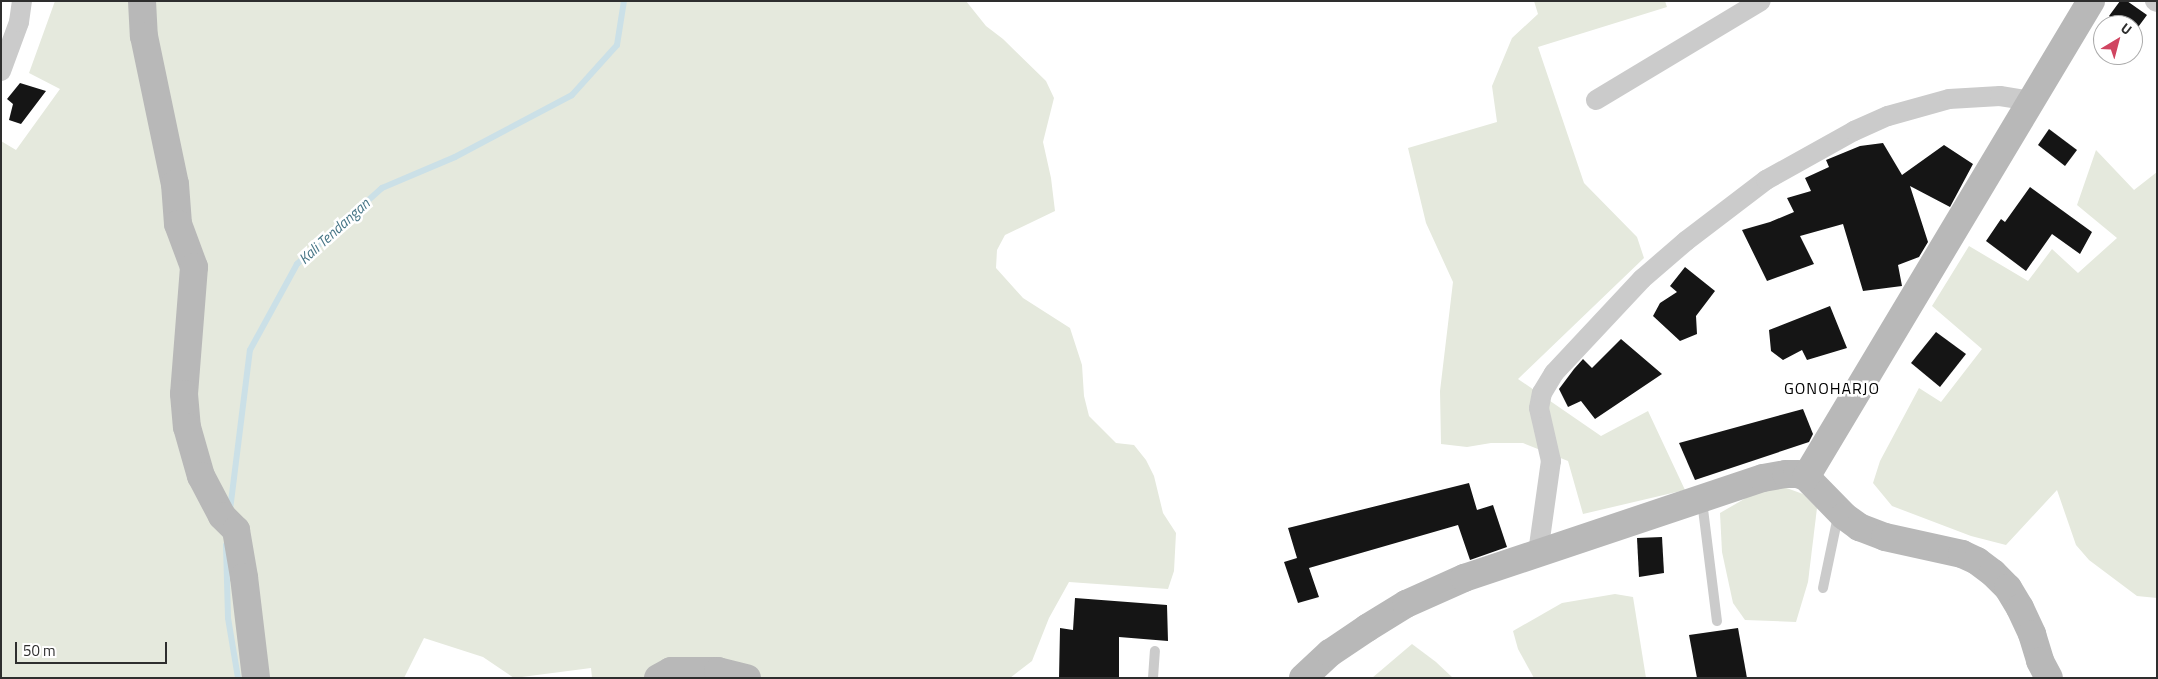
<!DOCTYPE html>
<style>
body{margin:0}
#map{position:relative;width:2158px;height:679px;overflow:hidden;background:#fff;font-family:"Titillium Web",sans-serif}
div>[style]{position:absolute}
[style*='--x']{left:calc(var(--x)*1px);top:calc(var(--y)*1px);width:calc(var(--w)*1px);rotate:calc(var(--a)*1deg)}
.green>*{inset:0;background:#e5e9dd}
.stream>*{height:6px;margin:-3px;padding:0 3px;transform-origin:3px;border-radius:3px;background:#cbe0e7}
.building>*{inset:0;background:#151515}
.lane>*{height:10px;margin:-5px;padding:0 5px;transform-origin:5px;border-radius:5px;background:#cbcbcb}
.street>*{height:20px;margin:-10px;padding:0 10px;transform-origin:10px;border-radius:10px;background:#cbcbcb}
.secondary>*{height:28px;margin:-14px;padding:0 14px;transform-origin:14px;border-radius:14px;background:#b8b8b8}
span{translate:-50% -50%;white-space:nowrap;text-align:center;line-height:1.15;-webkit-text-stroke:5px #fff;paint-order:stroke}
.water-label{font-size:15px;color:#467586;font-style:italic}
.quarter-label{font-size:16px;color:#000;letter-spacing:1px}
.frame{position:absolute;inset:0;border:2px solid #2e2e2e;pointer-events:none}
.north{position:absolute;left:2093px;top:15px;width:50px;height:50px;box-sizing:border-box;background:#fff;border:1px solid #ababab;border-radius:50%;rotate:37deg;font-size:14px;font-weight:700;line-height:20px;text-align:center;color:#2e2e2e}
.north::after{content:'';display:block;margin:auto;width:18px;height:22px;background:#d04561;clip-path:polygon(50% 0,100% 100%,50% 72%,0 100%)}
.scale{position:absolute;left:15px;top:642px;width:152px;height:22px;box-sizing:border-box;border:2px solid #2e2e2e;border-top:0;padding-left:6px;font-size:15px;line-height:18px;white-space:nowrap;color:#2e2e2e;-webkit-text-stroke:4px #fff;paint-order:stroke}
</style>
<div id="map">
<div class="green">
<i style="clip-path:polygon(55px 1px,966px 1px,986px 26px,1003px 39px,1046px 81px,1054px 98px,1043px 142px,1051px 178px,1055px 211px,1005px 235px,997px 250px,996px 268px,1023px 298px,1070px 328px,1082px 365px,1084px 396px,1089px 416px,1116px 443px,1134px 445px,1146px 460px,1154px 476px,1163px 513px,1176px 533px,1174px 571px,1168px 589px,1069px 582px,1049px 618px,1032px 661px,1010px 678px,592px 678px,591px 668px,514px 678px,483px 657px,424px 638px,404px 678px,1px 678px,1px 141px,16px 150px,60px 89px,29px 73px)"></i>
<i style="clip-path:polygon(1534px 1px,1665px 1px,1667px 7px,1538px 47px,1584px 183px,1637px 237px,1644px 258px,1518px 379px,1601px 436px,1648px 411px,1685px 490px,1583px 514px,1568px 461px,1523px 443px,1491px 443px,1467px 447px,1441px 444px,1440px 391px,1453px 282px,1426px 223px,1408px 148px,1497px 122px,1492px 86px,1512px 38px,1538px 14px)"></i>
<i style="clip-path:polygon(2096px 150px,2134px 190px,2157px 172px,2157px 598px,2137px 596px,2089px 560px,2076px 545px,2057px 490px,2006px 545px,1971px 536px,1892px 506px,1873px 483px,1880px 461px,1919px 388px,1941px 402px,1982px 349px,1932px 306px,1969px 246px,2028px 281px,2052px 249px,2078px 273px,2117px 238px,2077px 205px)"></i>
<i style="clip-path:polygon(1781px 486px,1803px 494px,1817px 508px,1808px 582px,1796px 622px,1745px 620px,1733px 603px,1722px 552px,1720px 513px,1758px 491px)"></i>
<i style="clip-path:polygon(1615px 594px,1633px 597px,1646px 678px,1534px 678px,1518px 649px,1513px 631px,1562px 603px)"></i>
<i style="clip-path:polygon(1412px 644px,1436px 662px,1453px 678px,1372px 678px)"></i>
</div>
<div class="stream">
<i style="--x:230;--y:510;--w:161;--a:-82.9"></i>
<i style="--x:250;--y:350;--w:98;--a:-61.3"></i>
<i style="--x:297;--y:264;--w:114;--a:-41.8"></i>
<i style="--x:382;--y:188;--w:79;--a:-23"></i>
<i style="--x:455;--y:157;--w:132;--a:-27.9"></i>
<i style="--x:572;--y:95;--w:67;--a:-48"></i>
<i style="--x:617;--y:45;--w:45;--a:-81"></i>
<i style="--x:226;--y:545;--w:73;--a:88.4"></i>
<i style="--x:228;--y:618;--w:61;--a:80.5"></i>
</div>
<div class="building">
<i style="clip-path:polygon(2120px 1px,2127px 1px,2147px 15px,2133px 34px,2133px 25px,2118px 25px,2109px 16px)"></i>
<i style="clip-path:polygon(20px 83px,46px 91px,21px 124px,9px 120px,13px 104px,7px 99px)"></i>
<i style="clip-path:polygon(2049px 129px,2077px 150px,2065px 166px,2038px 145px)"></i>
<i style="clip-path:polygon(1883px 143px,1902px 175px,1944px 145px,1973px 164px,1950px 207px,1910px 186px,1928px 242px,1919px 257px,1898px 265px,1902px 286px,1863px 291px,1843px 224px,1800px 236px,1814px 264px,1767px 281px,1742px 230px,1770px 222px,1794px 212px,1787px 198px,1811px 191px,1805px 178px,1829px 167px,1826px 160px,1860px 146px)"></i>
<i style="clip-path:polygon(2030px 187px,2092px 232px,2080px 254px,2052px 234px,2026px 271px,1986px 241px,2001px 219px,2005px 222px)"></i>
<i style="clip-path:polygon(1685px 267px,1715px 291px,1696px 316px,1697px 334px,1680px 341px,1653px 316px,1660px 303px,1677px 292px,1670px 286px)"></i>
<i style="clip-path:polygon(1830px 306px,1847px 348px,1807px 360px,1802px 350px,1783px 360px,1771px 351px,1769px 330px)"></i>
<i style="clip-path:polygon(1936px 332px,1966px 354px,1940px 387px,1911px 363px)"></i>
<i style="clip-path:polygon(1621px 339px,1662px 374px,1595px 419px,1581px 401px,1568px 407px,1559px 389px,1574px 369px,1583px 359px,1592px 368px)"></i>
<i style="clip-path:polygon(1803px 409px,1813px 434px,1809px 442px,1695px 480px,1679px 443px)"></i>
<i style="clip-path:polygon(1469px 483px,1477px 510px,1493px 505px,1507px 547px,1470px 560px,1458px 525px,1309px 568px,1319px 597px,1298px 603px,1284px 562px,1297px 558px,1288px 528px)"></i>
<i style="clip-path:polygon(1662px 537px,1664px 573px,1639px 577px,1637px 538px)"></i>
<i style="clip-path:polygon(1075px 598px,1167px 605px,1168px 641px,1119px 637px,1119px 678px,1059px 678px,1060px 628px,1073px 630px)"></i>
<i style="clip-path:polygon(1738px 628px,1747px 678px,1697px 678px,1689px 635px)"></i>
</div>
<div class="lane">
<i style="--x:1702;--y:501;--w:121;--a:82.9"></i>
<i style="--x:1823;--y:588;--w:74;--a:-78.2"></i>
<i style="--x:1153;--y:678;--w:27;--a:-86"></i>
</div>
<div class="street">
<i style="--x:2155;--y:1;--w:2;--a:27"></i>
<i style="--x:1;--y:71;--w:52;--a:-69.8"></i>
<i style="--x:19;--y:22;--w:21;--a:-82"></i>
<i style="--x:1596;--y:100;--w:192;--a:-31"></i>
<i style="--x:1538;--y:553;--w:93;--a:-82"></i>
<i style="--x:1551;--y:461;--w:54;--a:-102.8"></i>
<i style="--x:1539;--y:408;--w:15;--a:-79"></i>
<i style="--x:1542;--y:393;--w:23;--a:-59"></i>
<i style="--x:1554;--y:373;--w:129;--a:-46.9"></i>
<i style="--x:1642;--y:279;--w:58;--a:-40.8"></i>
<i style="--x:1686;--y:241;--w:101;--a:-37.3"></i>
<i style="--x:1766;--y:180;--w:101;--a:-29.1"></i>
<i style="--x:1854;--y:131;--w:37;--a:-24"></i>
<i style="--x:1888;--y:116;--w:63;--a:-15.6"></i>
<i style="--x:1949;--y:99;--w:51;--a:-3.4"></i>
<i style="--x:2000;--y:96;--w:31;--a:9"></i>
</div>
<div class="secondary">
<i style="--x:142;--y:1;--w:35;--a:87"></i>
<i style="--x:144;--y:36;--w:151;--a:78.2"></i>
<i style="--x:175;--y:184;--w:40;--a:85.7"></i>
<i style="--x:178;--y:224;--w:46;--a:69.6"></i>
<i style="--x:194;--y:267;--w:127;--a:94.5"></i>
<i style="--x:184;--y:394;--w:33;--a:85"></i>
<i style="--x:187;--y:427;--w:51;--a:74.1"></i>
<i style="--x:201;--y:476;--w:45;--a:62.3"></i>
<i style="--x:222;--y:516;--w:20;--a:45"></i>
<i style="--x:236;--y:530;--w:48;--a:80.3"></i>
<i style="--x:244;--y:577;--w:102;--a:83.2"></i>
<i style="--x:1806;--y:477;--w:54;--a:45.7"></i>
<i style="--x:1844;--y:516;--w:19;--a:36"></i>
<i style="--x:1859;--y:527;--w:28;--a:21"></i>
<i style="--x:1885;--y:537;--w:79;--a:12.4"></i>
<i style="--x:1962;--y:554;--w:17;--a:25"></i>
<i style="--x:1977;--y:561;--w:20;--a:37"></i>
<i style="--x:1993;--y:573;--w:21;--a:45"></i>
<i style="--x:2008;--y:588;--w:23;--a:59"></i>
<i style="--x:2020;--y:608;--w:29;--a:65"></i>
<i style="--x:2032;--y:634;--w:28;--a:73"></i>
<i style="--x:2040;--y:661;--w:19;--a:62"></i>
<i style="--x:658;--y:678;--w:15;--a:-28"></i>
<i style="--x:671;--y:671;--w:47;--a:0"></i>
<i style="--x:718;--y:671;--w:30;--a:14"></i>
<i style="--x:1303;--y:678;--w:37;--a:-43"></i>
<i style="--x:1330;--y:653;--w:45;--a:-34"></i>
<i style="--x:1367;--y:628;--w:46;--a:-31.6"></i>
<i style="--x:1406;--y:604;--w:64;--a:-24.1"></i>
<i style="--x:1464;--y:578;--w:315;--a:-18.5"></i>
<i style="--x:1763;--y:478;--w:23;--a:-10"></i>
<i style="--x:1786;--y:474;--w:11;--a:0"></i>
<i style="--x:1797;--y:474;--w:9;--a:18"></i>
<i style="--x:1806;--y:477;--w:555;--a:-59.09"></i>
</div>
<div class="water-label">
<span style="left:334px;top:231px;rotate:-42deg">Kali Tendangan</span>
</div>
<div class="quarter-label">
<span style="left:1832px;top:388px">GONOHARJO</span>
</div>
<div class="frame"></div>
<div class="north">U</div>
<div class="scale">50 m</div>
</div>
